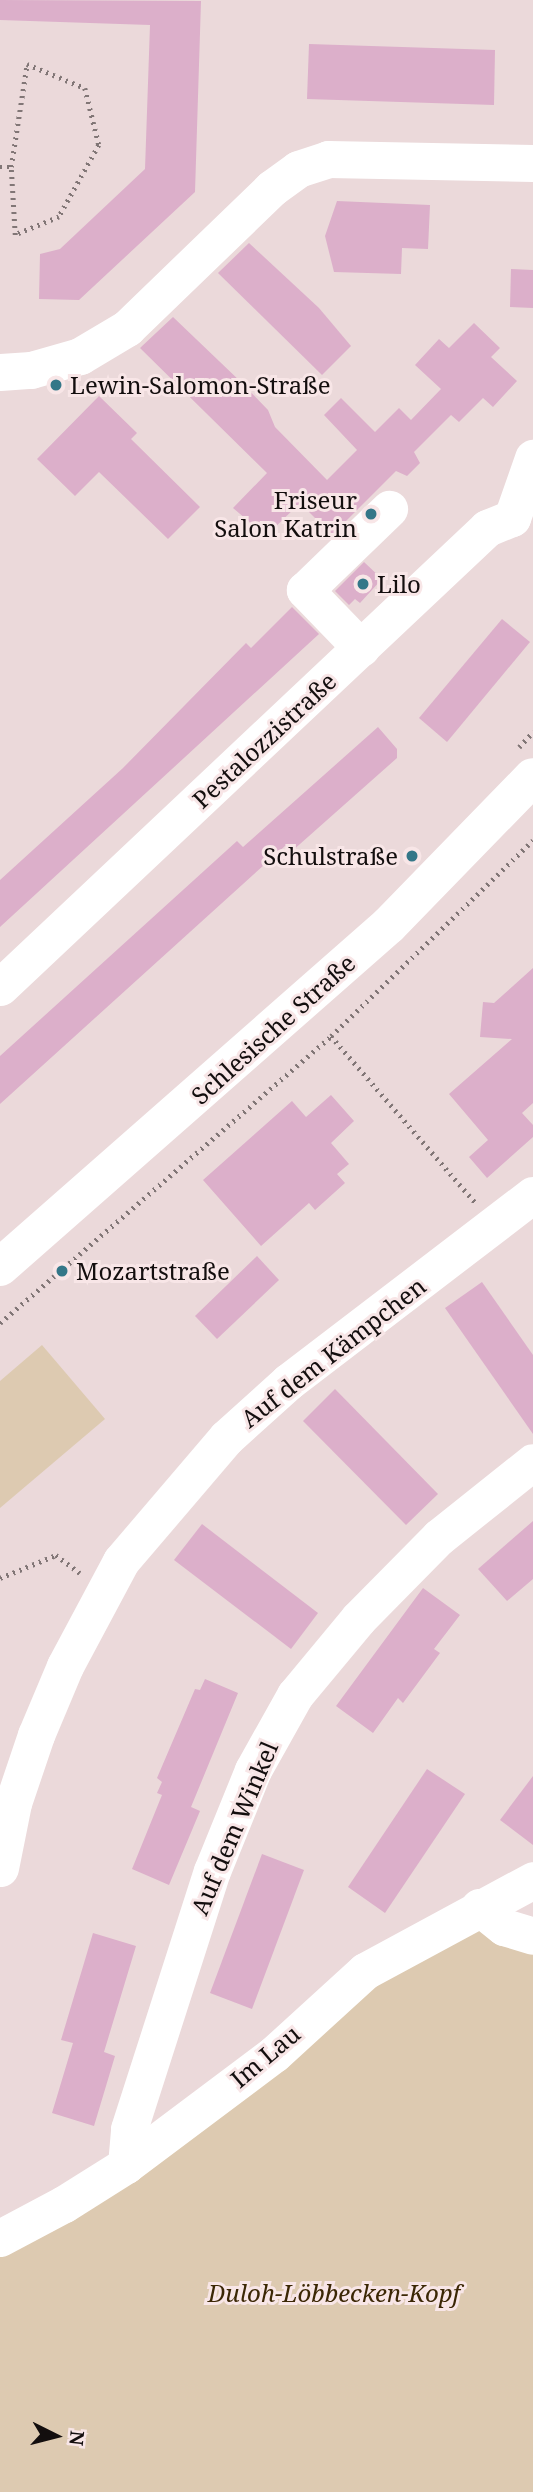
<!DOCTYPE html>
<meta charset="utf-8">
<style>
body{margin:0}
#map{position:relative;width:533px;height:2492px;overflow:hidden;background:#ebd9da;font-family:"Noto Serif",serif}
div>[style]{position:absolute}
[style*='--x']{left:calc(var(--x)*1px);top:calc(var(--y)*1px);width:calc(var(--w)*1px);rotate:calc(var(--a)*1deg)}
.green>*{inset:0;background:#ddcab1}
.building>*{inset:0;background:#dcafca}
.path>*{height:4.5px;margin-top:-2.25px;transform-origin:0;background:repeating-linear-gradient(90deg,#817676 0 2px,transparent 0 7px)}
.minor>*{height:37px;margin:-18.5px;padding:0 18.5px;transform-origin:18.5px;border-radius:18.5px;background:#fff}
.major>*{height:38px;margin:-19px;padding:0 19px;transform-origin:19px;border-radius:19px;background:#fff}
.dots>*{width:19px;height:19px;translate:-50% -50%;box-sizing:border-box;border:4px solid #f8e6e7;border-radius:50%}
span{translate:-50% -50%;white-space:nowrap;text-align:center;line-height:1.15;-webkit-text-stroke:6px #f8e6e7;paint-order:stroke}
.poi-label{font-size:24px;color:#130e0e}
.left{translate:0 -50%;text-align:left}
.right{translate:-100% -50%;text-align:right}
.street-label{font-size:24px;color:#130e0e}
.park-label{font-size:24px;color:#3b2705;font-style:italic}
.north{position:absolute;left:21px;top:2401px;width:70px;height:70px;-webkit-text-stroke:5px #f8e6e7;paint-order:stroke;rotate:96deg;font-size:19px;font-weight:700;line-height:28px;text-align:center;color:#130e0e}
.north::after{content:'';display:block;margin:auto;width:24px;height:32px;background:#130e0e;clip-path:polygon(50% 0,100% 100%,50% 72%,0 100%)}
</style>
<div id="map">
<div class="green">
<i style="clip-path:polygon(42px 1345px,105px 1419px,0 1508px,0 1381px)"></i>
<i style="clip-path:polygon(465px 1919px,533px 1945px,533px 2492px,0 2492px,0 2242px)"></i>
</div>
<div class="building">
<i style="clip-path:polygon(0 0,201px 1px,195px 192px,79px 300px,39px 299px,40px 254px,60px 249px,145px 169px,150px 25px,0 20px)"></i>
<i style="clip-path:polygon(309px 44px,495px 50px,494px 105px,307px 99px)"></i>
<i style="clip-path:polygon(337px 201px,430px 205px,428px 249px,402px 248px,401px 274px,334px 272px,325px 236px)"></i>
<i style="clip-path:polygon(249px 243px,319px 308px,351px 346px,322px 375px,218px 273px)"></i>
<i style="clip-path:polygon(511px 269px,533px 270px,533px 308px,510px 307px)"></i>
<i style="clip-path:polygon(173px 317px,242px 383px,268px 410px,275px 427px,327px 480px,357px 450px,324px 415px,341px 398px,375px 432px,399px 408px,411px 420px,441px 389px,415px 365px,439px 339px,449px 348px,474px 323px,500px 348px,491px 357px,517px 381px,493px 407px,483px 398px,459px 422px,451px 415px,414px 452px,420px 463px,407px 476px,396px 471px,332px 535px,300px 503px,266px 536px,233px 508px,267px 473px,140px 348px)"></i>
<i style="clip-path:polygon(99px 396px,137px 433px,131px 439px,200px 507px,168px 539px,99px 472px,75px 496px,37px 459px)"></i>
<i style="clip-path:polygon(364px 562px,382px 579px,360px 603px,355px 599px,349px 605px,335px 591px)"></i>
<i style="clip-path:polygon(292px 607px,319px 634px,0 927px,0 880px,123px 768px,246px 643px,251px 648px)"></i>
<i style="clip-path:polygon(502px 619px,530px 642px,447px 742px,419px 718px)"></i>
<i style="clip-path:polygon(378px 727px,397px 749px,397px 758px,291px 852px,285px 846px,0 1104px,0 1056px,237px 841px,243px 847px)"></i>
<i style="clip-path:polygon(533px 968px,533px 1103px,522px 1113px,533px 1125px,533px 1137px,487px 1178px,469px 1157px,488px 1140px,449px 1094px,512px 1039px,480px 1037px,483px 1002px,494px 1003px)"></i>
<i style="clip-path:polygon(331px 1095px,354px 1121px,331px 1143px,349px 1164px,337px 1174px,345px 1183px,315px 1210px,309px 1203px,261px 1246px,203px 1180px,292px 1101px,306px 1117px)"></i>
<i style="clip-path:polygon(257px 1256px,279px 1280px,217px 1339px,195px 1316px)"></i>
<i style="clip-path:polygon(482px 1282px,533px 1355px,533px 1434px,445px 1308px)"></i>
<i style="clip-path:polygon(335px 1389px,438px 1494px,406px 1525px,303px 1421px)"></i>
<i style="clip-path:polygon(533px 1521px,533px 1579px,507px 1601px,478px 1569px)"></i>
<i style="clip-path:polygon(202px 1524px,318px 1613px,291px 1649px,174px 1560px)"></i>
<i style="clip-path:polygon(423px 1588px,460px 1615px,434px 1649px,440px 1653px,403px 1703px,398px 1698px,373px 1733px,336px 1706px)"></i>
<i style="clip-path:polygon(205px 1679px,238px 1693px,191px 1807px,200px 1811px,169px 1885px,132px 1869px,162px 1795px,157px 1793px,162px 1782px,157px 1778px,195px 1689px,200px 1690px)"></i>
<i style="clip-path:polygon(427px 1769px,465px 1794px,385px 1913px,348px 1887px)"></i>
<i style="clip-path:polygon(533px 1776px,533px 1845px,500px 1820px)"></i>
<i style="clip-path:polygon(262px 1854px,304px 1870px,252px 2009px,210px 1993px)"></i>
<i style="clip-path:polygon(93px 1933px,136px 1946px,104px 2052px,115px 2056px,94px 2126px,52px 2113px,73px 2043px,61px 2040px)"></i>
</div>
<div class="path">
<i style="--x:27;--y:64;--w:63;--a:22.5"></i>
<i style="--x:85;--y:88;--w:59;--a:76.2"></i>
<i style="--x:99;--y:145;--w:82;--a:119.1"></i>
<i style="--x:59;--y:217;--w:48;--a:157.8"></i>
<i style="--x:15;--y:235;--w:68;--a:-93.4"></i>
<i style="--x:11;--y:167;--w:104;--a:-81.2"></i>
<i style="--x:0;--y:167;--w:11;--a:0"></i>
<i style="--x:519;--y:747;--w:21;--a:-47"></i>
<i style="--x:331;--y:1036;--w:220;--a:49.1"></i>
<i style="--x:0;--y:1323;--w:438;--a:-40.9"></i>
<i style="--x:331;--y:1036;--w:281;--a:-44.1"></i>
<i style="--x:0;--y:1578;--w:61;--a:-22.3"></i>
<i style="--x:56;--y:1555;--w:30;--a:37"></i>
</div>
<div class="minor">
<i style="--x:0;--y:372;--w:31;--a:-4"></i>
<i style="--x:31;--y:370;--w:51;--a:-15.9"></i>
<i style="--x:80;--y:356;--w:55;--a:-30.8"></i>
<i style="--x:127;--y:328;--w:202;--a:-44"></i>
<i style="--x:272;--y:188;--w:32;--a:-36"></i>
<i style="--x:298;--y:169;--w:32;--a:-18"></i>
<i style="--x:328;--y:159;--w:205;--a:1.1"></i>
<i style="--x:512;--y:518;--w:64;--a:-70.7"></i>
<i style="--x:361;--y:648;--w:81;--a:-134"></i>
<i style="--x:305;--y:590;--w:117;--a:-44"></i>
<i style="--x:0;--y:987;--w:669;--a:-43.3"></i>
<i style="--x:487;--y:528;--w:27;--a:-22"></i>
<i style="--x:0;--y:1868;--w:66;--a:-78.7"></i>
<i style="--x:13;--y:1803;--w:72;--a:-71.3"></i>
<i style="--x:36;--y:1735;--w:75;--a:-67.2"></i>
<i style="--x:65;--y:1666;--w:119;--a:-61.9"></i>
<i style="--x:121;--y:1561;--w:162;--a:-49.5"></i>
<i style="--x:226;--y:1438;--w:84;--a:-42.1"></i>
<i style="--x:288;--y:1382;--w:308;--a:-37.4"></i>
<i style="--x:479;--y:1907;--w:32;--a:39"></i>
<i style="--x:504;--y:1927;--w:30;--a:17"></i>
<i style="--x:126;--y:2165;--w:36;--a:-85"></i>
<i style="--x:129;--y:2129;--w:271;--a:-72.2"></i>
<i style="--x:212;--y:1871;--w:109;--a:-67.9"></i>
<i style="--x:253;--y:1770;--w:86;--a:-60.8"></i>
<i style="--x:295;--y:1695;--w:99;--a:-50.3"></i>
<i style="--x:358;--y:1619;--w:115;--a:-45.4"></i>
<i style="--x:439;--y:1537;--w:120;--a:-38.6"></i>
<i style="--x:0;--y:2238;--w:72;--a:-28"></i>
<i style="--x:64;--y:2204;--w:73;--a:-32.2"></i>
<i style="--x:126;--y:2165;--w:185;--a:-36.9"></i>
<i style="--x:274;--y:2054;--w:123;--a:-42.4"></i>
<i style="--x:365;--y:1971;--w:191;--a:-28.4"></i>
</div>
<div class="major">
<i style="--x:0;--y:1267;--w:518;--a:-41.32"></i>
<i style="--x:389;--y:925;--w:206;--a:-45.8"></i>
</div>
<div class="dots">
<i style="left:56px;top:385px;background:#347788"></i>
<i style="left:371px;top:514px;background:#347788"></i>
<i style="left:363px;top:584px;background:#347788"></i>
<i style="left:412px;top:856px;background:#347788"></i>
<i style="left:62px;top:1271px;background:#347788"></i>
</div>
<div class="poi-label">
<span class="left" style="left:70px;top:385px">Lewin-Salomon-Straße</span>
<span class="right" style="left:357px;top:514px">Friseur<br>Salon Katrin</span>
<span class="left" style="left:377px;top:584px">Lilo</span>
<span class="right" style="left:398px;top:856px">Schulstraße</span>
<span class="left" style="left:76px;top:1271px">Mozartstraße</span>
</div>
<div class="street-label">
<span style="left:264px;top:740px;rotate:-43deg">Pestalozzistraße</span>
<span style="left:273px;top:1029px;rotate:-42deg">Schlesische Straße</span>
<span style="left:333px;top:1352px;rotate:-38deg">Auf dem Kämpchen</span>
<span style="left:234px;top:1828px;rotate:-67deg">Auf dem Winkel</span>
<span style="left:265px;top:2056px;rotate:-40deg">Im Lau</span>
</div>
<div class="park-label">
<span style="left:334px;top:2293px">Duloh-Löbbecken-Kopf</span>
</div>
<div class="north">N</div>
</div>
